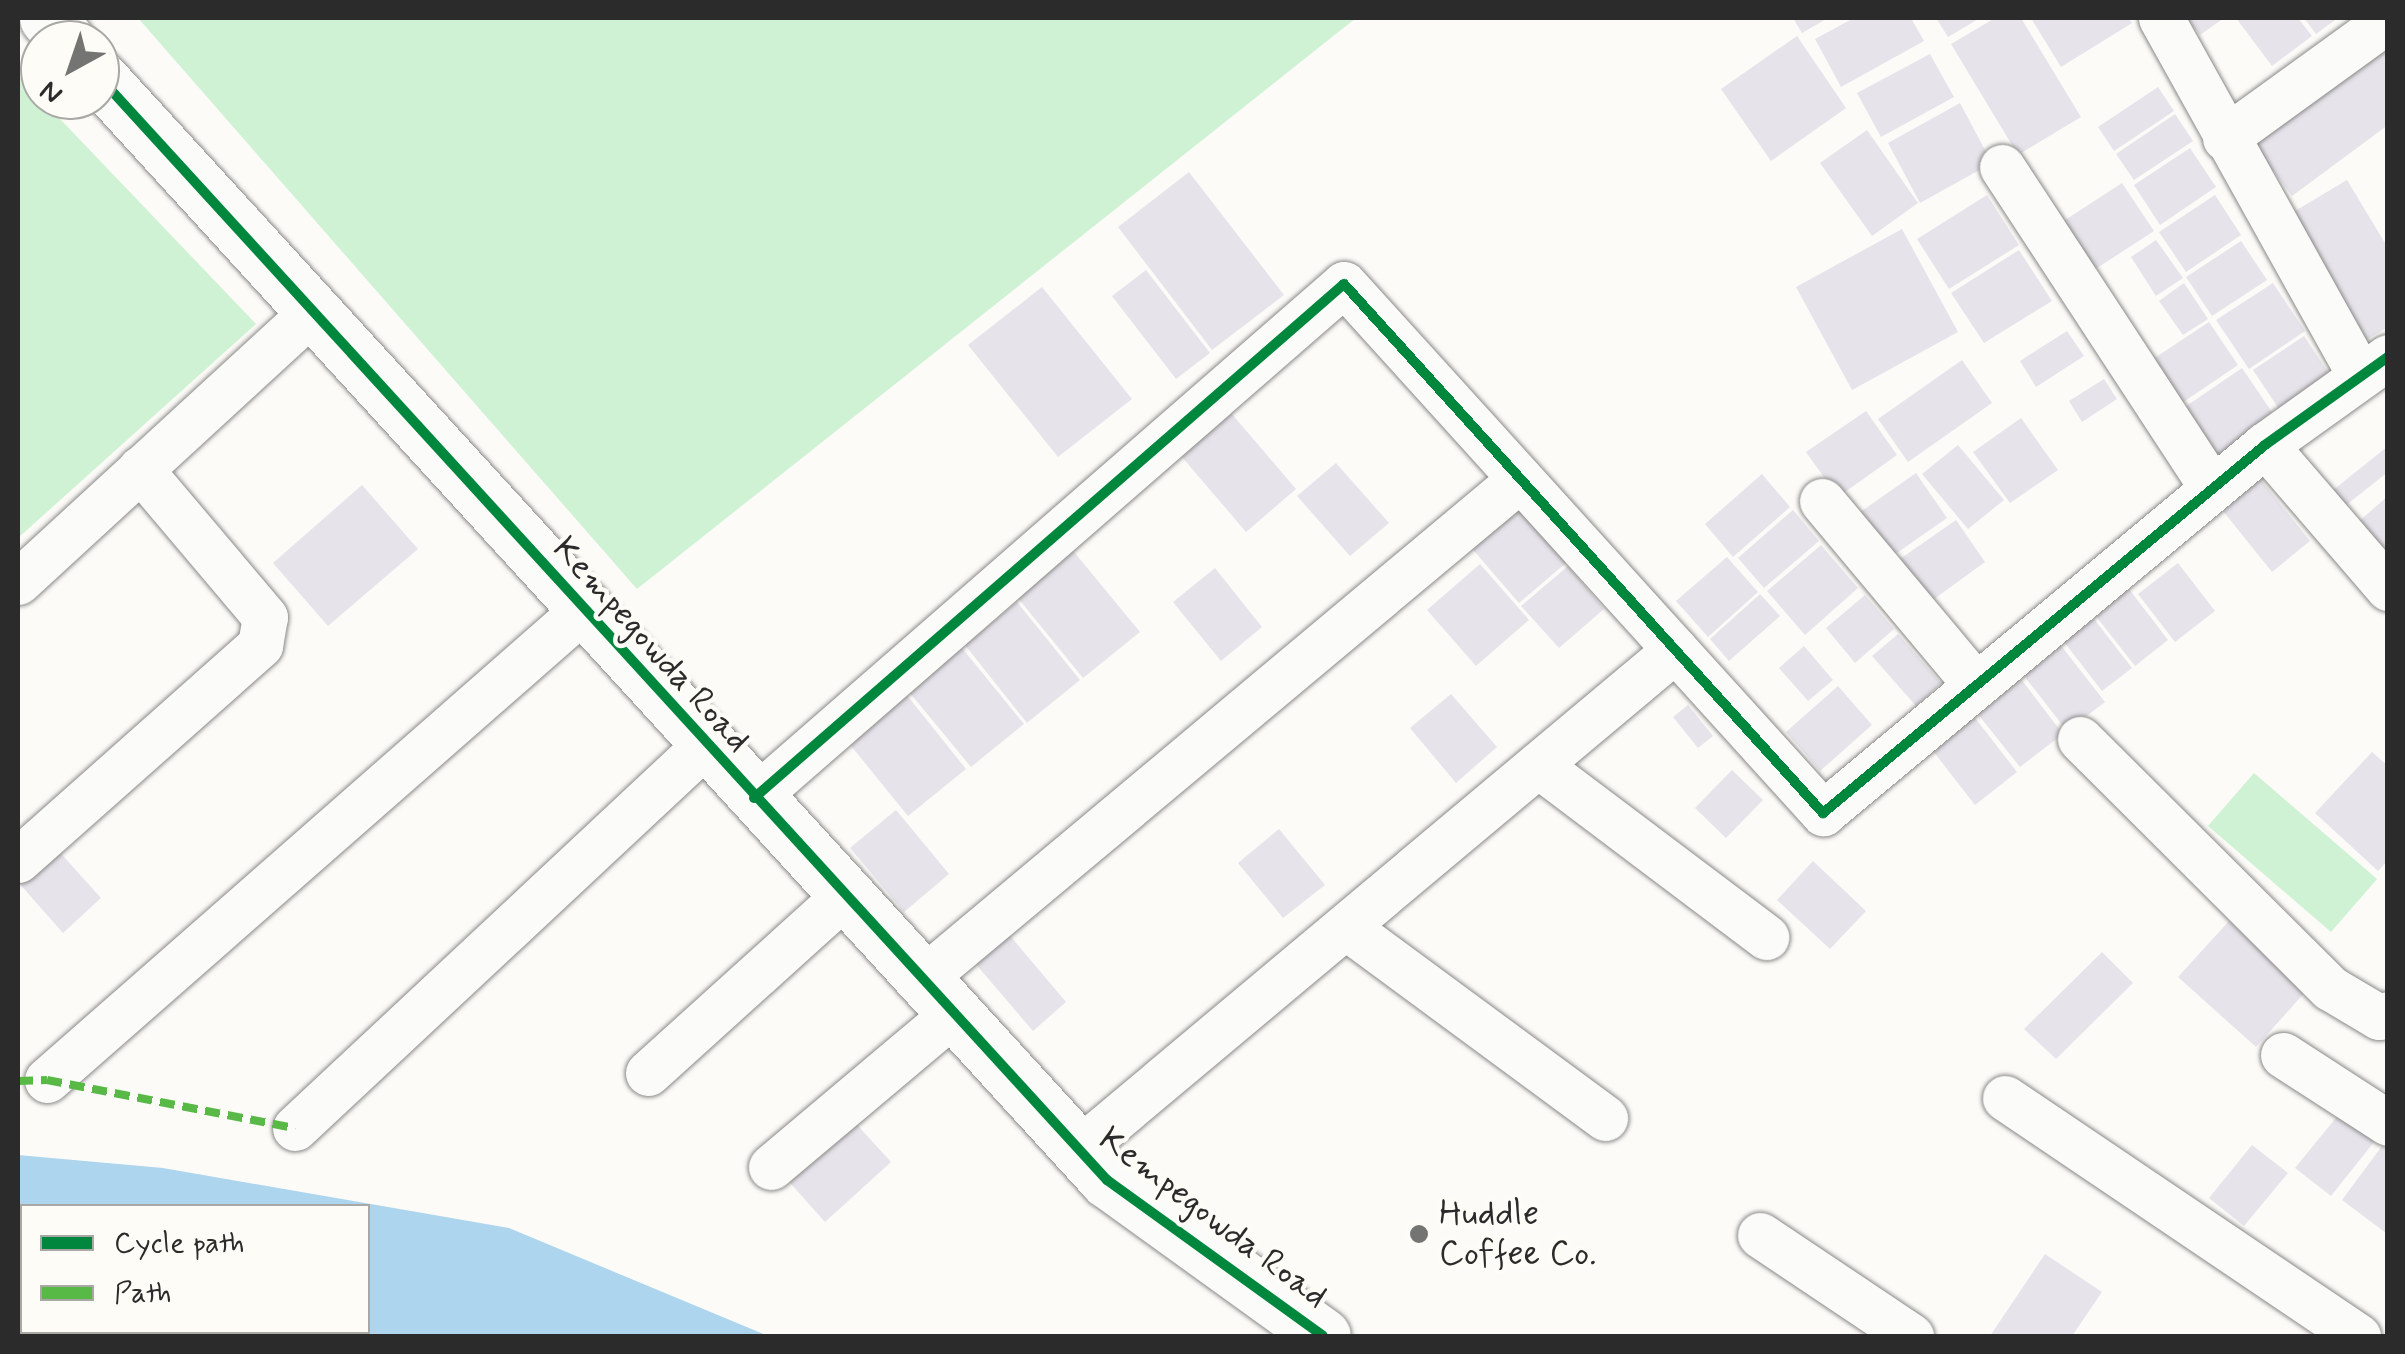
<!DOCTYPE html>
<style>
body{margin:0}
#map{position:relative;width:2405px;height:1354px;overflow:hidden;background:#fcfbf8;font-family:Mynerve,sans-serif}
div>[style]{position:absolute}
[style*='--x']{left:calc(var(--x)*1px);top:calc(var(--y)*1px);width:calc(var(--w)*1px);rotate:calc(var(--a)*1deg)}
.green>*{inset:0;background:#cef2d3}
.water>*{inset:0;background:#add5ee}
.building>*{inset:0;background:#e7e3eb}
.roads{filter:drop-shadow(0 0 2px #898987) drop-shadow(0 0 2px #898987)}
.street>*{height:45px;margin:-22.5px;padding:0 22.5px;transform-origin:22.5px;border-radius:22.5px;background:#fbfbf9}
.secondary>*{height:55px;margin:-27.5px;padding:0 27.5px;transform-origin:27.5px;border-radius:27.5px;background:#fbfbf9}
.quiet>*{height:8px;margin-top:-4px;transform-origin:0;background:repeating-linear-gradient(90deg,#58b947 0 15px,transparent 0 23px)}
.cycleway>*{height:10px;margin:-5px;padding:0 5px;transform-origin:5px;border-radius:5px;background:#00873e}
.dots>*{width:28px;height:28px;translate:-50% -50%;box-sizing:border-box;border:5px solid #fdfcf7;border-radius:50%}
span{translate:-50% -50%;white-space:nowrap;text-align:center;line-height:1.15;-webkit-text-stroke:9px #fdfcf7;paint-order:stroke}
.street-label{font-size:35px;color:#2b2b2b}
.poi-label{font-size:35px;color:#2b2b2b}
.left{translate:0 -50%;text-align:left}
.frame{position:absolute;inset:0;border:20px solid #2b2b2b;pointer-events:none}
.legend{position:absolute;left:20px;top:1204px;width:350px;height:130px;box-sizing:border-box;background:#fdfcf7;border:2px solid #a9a8a5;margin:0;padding:12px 18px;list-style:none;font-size:30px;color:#2b2b2b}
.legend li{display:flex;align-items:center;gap:20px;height:50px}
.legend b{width:50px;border:2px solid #a9a8a5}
.north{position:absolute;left:20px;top:20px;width:100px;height:100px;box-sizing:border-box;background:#fdfcf7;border:2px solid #a9a8a5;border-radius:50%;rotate:220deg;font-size:28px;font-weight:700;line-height:40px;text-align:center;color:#2b2b2b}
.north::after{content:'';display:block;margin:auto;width:35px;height:45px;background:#747473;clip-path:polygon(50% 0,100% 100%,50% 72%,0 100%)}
</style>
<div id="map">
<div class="green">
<i style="clip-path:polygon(138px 18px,1356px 18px,637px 589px)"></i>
<i style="clip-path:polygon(18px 75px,256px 324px,18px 538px)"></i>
<i style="clip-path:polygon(2254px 773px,2377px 879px,2331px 932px,2208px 826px)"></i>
</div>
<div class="water">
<i style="clip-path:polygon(evenodd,18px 1155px,163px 1168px,509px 1228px,768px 1336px,18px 1336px,18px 1155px,22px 1206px,368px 1206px,368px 1332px,22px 1332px,22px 1206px)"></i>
</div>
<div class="building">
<i style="clip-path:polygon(1793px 18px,1828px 18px,1802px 33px)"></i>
<i style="clip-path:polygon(1854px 18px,1911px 18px,1924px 41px,1841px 87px,1815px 39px)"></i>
<i style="clip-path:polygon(1936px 18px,1980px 18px,1948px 37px)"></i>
<i style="clip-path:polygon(1995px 18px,2021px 18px,2081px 117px,2018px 155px,1951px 44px)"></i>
<i style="clip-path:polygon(2031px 18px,2129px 18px,2132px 23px,2061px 67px)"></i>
<i style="clip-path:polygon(2186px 18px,2224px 18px,2200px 35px)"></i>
<i style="clip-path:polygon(2236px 18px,2298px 18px,2312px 36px,2272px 66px)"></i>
<i style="clip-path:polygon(2304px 18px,2338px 18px,2316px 34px)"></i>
<i style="clip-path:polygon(2388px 27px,2388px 125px,2292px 196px,2245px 133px)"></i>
<i style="clip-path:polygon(1797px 36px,1846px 108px,1771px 161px,1721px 89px)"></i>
<i style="clip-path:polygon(1930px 54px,1954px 97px,1881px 137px,1857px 93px)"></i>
<i style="clip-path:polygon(2158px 87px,2174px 111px,2114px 151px,2098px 127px)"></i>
<i style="clip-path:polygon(1960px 103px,1992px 163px,1920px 203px,1888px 143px)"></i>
<i style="clip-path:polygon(2175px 114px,2193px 141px,2134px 180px,2116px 154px)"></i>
<i style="clip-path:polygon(1867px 130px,1918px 203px,1872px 236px,1820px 163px)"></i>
<i style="clip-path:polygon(2190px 148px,2216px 187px,2160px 225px,2134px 185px)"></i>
<i style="clip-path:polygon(1189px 172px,1284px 295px,1212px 350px,1118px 227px)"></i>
<i style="clip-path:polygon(2347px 180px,2388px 248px,2388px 327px,2366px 340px,2290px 214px)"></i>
<i style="clip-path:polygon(2122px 183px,2154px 231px,2094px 270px,2062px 222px)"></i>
<i style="clip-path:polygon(1987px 195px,2019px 245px,1949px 289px,1917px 239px)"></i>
<i style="clip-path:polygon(2215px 195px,2241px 235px,2186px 272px,2159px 232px)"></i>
<i style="clip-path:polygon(1902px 229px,1958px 332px,1852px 390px,1796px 287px)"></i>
<i style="clip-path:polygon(2156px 240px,2183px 278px,2156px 296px,2131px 257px)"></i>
<i style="clip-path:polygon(2241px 241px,2267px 280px,2212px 316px,2186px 277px)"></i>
<i style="clip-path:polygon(2019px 250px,2052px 301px,1984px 343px,1951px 293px)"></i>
<i style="clip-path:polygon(1146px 270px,1210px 353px,1176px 379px,1112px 296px)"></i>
<i style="clip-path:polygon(2184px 283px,2208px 319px,2183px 335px,2159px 301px)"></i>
<i style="clip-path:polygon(2273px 283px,2305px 331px,2249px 369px,2216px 320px)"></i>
<i style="clip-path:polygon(1042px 287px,1132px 399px,1058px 457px,968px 345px)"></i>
<i style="clip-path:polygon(2209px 322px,2238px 365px,2176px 407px,2147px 363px)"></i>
<i style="clip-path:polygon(2067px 331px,2084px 356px,2036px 387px,2020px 361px)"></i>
<i style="clip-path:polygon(2304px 336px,2334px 381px,2283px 415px,2253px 370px)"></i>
<i style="clip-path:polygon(1962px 360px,1992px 403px,1908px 462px,1878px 419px)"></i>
<i style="clip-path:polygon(2242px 368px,2276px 418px,2213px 461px,2179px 411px)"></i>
<i style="clip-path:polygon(2104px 379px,2117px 399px,2082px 422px,2069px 401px)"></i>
<i style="clip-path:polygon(1226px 407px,1296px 489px,1246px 532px,1176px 450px)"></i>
<i style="clip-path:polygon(1866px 411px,1897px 455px,1838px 497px,1806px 452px)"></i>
<i style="clip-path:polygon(2021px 418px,2058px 470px,2010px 503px,1973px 452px)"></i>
<i style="clip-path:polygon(1958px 445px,2004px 500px,1968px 529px,1922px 474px)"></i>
<i style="clip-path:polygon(2388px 446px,2388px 472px,2345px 506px,2332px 491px)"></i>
<i style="clip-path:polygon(1336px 463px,1389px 523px,1350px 556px,1297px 496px)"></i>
<i style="clip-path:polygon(1916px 473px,1947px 518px,1891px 557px,1859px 513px)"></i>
<i style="clip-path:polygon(1762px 474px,1790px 507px,1733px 557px,1705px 524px)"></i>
<i style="clip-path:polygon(2257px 475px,2310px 541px,2272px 572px,2219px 506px)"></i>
<i style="clip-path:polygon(362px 485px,418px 549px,328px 626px,273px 563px)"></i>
<i style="clip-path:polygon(2388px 496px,2388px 555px,2358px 522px)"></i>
<i style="clip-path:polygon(1509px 497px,1566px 563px,1519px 603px,1462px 537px)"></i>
<i style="clip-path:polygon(1793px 510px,1819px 541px,1764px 588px,1738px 558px)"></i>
<i style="clip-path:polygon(1956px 520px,1985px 562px,1930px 602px,1900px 559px)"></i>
<i style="clip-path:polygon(1821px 545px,1858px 588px,1805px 635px,1767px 591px)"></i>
<i style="clip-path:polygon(1070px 547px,1140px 632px,1083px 678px,1014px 593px)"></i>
<i style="clip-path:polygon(1727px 557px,1758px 592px,1708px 637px,1676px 601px)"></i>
<i style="clip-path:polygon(2178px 563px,2215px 611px,2175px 642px,2138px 594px)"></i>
<i style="clip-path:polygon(1480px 564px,1529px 620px,1476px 666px,1427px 610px)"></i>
<i style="clip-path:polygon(1568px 566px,1604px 609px,1559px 648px,1521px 606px)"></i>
<i style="clip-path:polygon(1215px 568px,1262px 627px,1221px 661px,1173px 602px)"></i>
<i style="clip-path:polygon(2129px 589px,2168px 640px,2135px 666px,2095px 615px)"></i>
<i style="clip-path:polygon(1760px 594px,1780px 616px,1729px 661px,1710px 639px)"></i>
<i style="clip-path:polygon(1865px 595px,1894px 629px,1855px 663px,1826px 628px)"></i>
<i style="clip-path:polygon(1017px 602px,1080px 680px,1027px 723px,965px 645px)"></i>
<i style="clip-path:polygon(2091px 615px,2132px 668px,2102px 691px,2061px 638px)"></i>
<i style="clip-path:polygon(1898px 634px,1941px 683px,1916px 706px,1872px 656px)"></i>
<i style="clip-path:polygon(958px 643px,1024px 724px,971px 767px,905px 687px)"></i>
<i style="clip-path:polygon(2059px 643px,2105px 702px,2067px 731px,2021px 672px)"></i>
<i style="clip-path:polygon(1804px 646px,1833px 680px,1808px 701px,1779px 668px)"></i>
<i style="clip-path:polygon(2021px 679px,2063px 734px,2020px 767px,1977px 713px)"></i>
<i style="clip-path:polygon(1838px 686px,1872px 725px,1820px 771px,1786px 732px)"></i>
<i style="clip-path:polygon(906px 694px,966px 769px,908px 816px,847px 741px)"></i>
<i style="clip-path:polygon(1451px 694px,1497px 747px,1456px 783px,1410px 728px)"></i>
<i style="clip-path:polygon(1688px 705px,1713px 736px,1698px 748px,1673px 717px)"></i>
<i style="clip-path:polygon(1969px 710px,2017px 772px,1975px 805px,1926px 742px)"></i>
<i style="clip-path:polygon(2372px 752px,2388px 766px,2388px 860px,2378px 871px,2315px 813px)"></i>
<i style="clip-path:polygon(1732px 770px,1763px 800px,1726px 838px,1695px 808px)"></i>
<i style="clip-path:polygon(896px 810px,949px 874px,904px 912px,850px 848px)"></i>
<i style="clip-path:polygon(1279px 829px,1325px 885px,1283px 918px,1238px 863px)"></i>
<i style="clip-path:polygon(55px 847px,101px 898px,63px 933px,18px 882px)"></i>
<i style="clip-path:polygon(1813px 861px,1866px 911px,1830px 949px,1777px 900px)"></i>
<i style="clip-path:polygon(2229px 921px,2306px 991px,2256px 1047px,2178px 977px)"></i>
<i style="clip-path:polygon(1002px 926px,1066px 1002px,1033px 1031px,968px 955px)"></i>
<i style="clip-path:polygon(2102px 952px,2133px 983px,2056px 1059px,2024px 1029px)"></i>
<i style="clip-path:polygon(2339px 1114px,2374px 1142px,2331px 1196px,2295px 1168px)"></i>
<i style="clip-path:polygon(849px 1116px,891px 1162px,825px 1222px,783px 1175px)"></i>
<i style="clip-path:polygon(2252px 1145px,2288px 1173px,2244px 1226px,2209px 1198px)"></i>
<i style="clip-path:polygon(2382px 1146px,2388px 1150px,2386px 1233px,2342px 1200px)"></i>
<i style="clip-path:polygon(2045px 1254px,2102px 1292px,2072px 1336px,1990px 1336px)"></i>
</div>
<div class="roads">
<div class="street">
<i style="--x:2161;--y:18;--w:410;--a:60.9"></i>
<i style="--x:2225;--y:138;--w:201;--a:-35.9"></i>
<i style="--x:2002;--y:167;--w:384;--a:56.8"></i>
<i style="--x:2265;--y:445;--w:189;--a:49.3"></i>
<i style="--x:1822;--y:501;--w:240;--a:50.1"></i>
<i style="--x:18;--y:582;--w:399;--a:-42.6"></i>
<i style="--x:2080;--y:739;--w:353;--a:44.9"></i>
<i style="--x:2330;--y:988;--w:57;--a:30.6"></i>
<i style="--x:2379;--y:1017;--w:9;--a:-18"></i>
<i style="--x:1538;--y:765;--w:286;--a:37"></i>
<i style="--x:754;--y:798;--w:782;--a:-41.06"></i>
<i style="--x:1344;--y:284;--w:714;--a:47.84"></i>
<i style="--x:1823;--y:813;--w:575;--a:-39.78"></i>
<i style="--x:2265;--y:445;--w:151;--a:-35.6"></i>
<i style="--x:18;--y:860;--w:324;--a:-41.6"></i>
<i style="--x:260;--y:645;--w:28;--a:-80"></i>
<i style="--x:265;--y:617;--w:194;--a:-130.2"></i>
<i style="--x:1346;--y:927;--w:322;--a:36.4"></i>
<i style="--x:921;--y:980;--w:781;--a:-39.91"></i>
<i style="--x:2283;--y:1055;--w:125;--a:32.9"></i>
<i style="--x:648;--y:1073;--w:264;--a:-42.1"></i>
<i style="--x:47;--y:1080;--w:713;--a:-41.25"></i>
<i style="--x:2005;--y:1098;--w:426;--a:34"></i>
<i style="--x:295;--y:1128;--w:561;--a:-43.05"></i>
<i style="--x:1078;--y:1150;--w:779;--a:-39.95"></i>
<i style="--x:771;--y:1167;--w:238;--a:-40.1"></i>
<i style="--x:1760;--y:1235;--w:182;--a:33.8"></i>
</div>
<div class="secondary">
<i style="--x:47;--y:18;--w:30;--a:48"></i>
<i style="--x:100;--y:78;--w:1493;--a:47.58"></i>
<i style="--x:1107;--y:1180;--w:266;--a:35.8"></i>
</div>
</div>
<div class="quiet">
<i style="--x:18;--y:1081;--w:29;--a:-2"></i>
<i style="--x:47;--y:1080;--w:253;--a:11"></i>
</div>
<div class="cycleway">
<i style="--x:100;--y:78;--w:1493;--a:47.58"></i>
<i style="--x:1107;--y:1180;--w:266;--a:35.8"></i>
<i style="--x:754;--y:798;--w:782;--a:-41.06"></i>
<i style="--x:1344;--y:284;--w:714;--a:47.84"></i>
<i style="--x:1823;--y:813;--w:575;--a:-39.78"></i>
<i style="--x:2265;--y:445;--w:151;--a:-35.6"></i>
</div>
<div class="dots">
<i style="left:1419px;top:1234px;background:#747473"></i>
</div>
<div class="street-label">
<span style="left:651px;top:645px;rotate:48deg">Kempegowda Road</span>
<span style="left:1213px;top:1218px;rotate:37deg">Kempegowda Road</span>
</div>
<div class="poi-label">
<span class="left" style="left:1439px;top:1234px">Huddle<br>Coffee Co.</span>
</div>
<div class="frame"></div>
<ul class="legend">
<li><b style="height:12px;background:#00873e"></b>Cycle path</li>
<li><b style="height:12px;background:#58b947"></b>Path</li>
</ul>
<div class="north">N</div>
</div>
